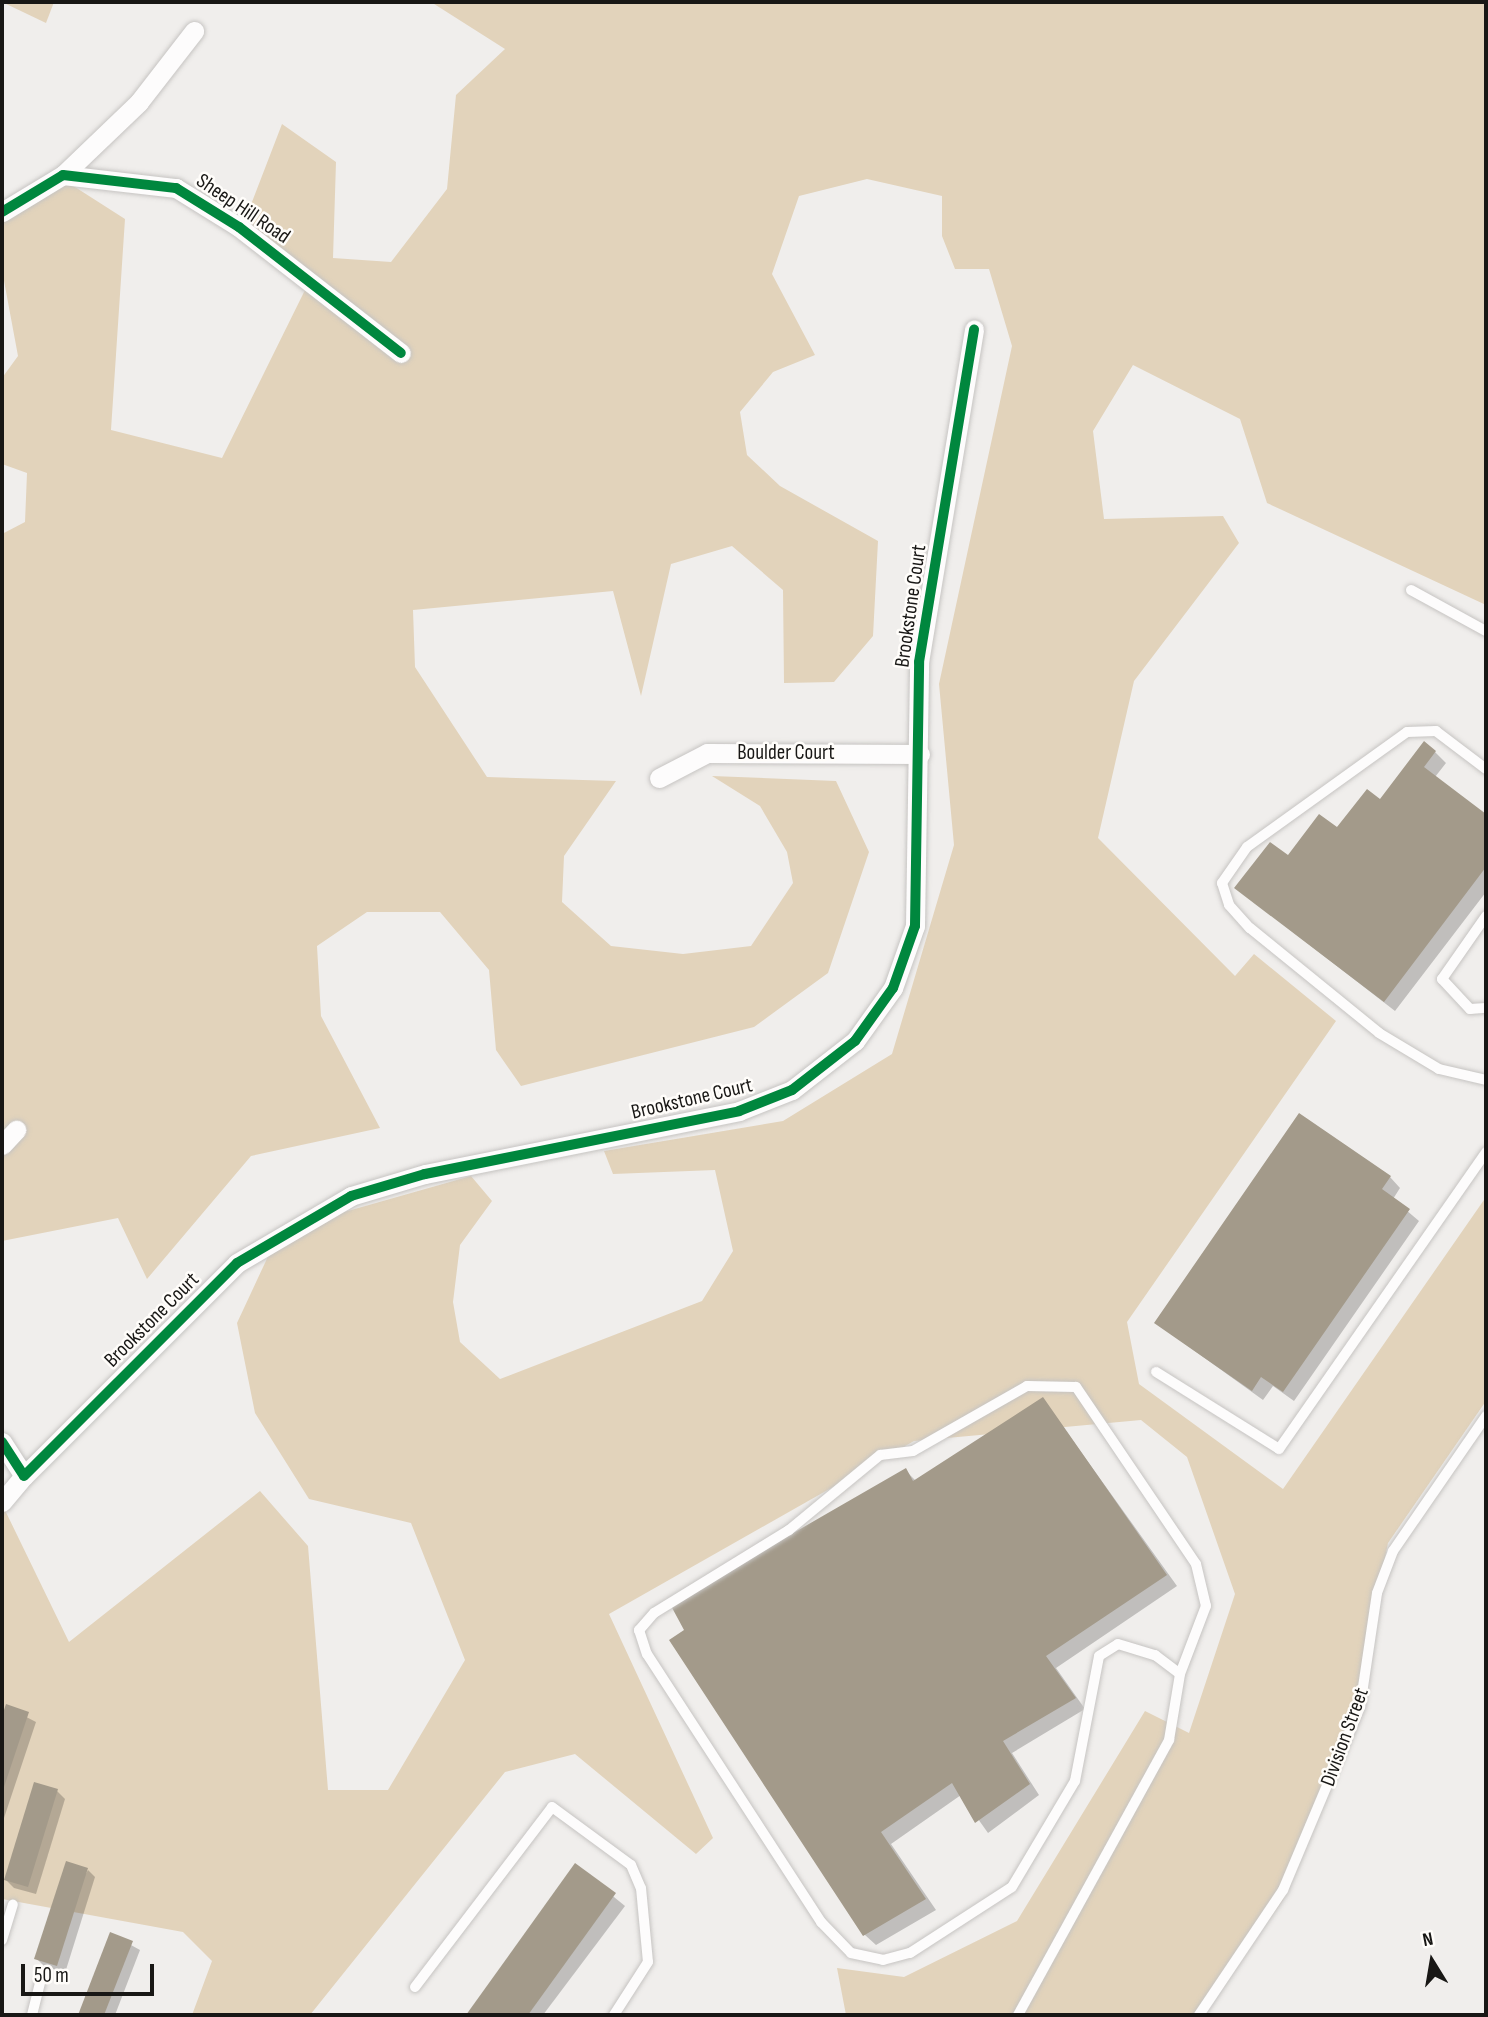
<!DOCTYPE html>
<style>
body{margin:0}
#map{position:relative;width:1488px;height:2017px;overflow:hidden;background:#f0eeec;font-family:"Sofia Sans Condensed",sans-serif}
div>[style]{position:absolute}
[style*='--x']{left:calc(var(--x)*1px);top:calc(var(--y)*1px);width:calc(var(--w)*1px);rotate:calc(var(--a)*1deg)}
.green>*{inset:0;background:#e2d3bb}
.shadow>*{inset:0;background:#0003}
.building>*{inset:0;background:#a39a8a}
.roads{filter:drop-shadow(0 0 2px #c6c4c2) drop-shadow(0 0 2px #c6c4c2)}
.lane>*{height:10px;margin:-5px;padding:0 5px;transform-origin:5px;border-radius:5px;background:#fdfcfc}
.street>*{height:19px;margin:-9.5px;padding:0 9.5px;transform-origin:9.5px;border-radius:9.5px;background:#fdfcfc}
.cycleway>*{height:10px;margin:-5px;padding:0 5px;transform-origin:5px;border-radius:5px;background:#00873e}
span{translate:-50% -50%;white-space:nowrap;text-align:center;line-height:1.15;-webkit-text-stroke:5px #fffdfa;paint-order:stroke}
.street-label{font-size:21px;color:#181715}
.frame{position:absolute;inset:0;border:4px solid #181715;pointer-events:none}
.north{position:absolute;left:1397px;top:1926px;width:70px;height:70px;-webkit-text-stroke:5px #fffdfa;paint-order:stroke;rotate:349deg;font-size:19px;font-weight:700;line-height:28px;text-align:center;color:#181715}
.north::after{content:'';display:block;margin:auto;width:24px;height:32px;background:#181715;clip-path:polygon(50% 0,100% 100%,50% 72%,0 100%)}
.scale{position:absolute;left:21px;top:1964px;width:133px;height:32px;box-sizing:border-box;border:4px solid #181715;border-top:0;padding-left:9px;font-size:21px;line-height:24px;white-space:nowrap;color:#181715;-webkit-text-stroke:5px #fffdfa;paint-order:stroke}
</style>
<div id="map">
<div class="green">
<i style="clip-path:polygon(2px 2px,54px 2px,46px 23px)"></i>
<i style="clip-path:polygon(431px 2px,1486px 2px,1486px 605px,1267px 503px,1240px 419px,1133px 365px,1093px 431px,1104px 519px,1223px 516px,1239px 543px,1134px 681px,1098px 838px,1235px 976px,1254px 954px,1336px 1021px,1127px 1322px,1139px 1384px,1283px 1489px,1486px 1197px,1486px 1401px,1388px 1543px,1344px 1756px,1283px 1900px,1201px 2015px,846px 2015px,837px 1968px,904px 1977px,1017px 1921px,1145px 1711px,1189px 1733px,1235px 1594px,1187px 1457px,1141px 1420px,914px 1441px,609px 1614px,713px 1838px,696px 1854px,575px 1754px,505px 1772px,310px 2015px,192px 2015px,212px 1961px,183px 1932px,2px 1899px,2px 1504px,69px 1642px,260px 1491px,308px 1546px,328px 1790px,388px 1790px,465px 1660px,411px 1523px,309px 1499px,255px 1413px,237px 1323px,271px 1250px,309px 1222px,471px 1176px,492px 1201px,460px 1245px,453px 1302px,460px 1342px,500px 1379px,702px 1301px,733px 1251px,715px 1170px,613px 1174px,604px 1151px,783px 1121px,892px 1054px,954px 845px,939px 684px,1012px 346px,989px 269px,955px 269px,942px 236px,942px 196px,867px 179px,799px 196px,772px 274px,815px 355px,773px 372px,740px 412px,747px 455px,780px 486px,878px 541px,873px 636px,834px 682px,784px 683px,783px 590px,732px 546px,671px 564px,641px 696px,613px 591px,413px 610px,415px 667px,487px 777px,616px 781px,564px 856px,562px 902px,611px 946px,683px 954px,751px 946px,793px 883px,787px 852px,760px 806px,712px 776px,836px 781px,869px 852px,828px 973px,754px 1027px,521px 1086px,496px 1050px,489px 970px,440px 912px,367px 912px,317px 946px,321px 1016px,380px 1128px,251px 1156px,147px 1279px,118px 1218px,2px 1241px,2px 534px,25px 522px,27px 473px,2px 464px,2px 378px,18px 356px,2px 270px,2px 213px,64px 180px,125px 219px,111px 430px,222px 458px,307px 286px,242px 228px,282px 124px,336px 162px,333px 258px,391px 262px,447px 189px,456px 95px,505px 49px)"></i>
</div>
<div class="shadow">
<i style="clip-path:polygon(1435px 752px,1446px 763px,1435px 777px,1486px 816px,1486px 892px,1395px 1011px,1236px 888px,1380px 801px)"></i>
<i style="clip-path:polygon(1390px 1177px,1400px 1188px,1393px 1199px,1419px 1221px,1294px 1401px,1273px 1386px,1263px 1400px,1156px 1323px)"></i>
<i style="clip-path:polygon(1043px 1399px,1177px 1586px,1056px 1668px,1085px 1709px,1012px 1753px,1039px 1795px,988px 1833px,961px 1795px,891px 1844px,936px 1910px,876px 1945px,865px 1935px,905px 1470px,916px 1481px)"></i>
<i style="clip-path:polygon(7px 1707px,36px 1722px,4px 1818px,2px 1722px)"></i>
<i style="clip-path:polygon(57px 1791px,65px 1799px,36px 1894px,14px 1888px,6px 1880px)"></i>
<i style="clip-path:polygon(576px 1866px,625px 1906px,543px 2015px,471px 2015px)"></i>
<i style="clip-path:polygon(88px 1870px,95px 1877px,65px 1973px,44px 1966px,36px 1958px)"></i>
<i style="clip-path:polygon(111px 1934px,140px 1950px,115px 2015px,80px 2015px)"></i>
</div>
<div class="building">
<i style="clip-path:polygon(1424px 741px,1436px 751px,1424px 767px,1486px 814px,1486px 867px,1384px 1002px,1234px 888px,1270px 842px,1288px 855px,1319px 814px,1337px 827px,1367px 789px,1380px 799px)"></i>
<i style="clip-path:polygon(1299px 1113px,1391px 1176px,1382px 1189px,1410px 1209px,1283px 1392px,1261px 1377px,1252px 1391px,1154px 1323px)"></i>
<i style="clip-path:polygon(1043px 1397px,1167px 1575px,1046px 1656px,1076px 1698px,1003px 1741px,1030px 1784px,975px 1823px,952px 1783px,881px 1832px,926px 1899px,863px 1936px,669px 1640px,684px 1630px,670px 1604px,906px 1468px,913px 1481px)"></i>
<i style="clip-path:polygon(6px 1704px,29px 1712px,2px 1793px,2px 1716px)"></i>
<i style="clip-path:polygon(34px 1782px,58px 1789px,28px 1887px,4px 1880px)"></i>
<i style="clip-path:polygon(66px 1861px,88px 1868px,57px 1966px,34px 1959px)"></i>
<i style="clip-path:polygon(575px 1863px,616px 1893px,528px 2015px,466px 2015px)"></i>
<i style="clip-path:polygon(110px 1932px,133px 1941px,104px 2015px,78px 2015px)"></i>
</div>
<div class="roads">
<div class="lane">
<i style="--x:1411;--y:590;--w:85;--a:28.7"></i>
<i style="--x:1486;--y:769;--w:63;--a:-142.8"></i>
<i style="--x:1436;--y:731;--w:29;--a:178"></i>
<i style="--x:1407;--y:732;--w:197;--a:144.3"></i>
<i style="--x:1247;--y:847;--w:44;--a:124.8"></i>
<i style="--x:1222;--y:883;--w:23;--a:72"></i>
<i style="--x:1229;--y:905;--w:31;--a:48"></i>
<i style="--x:1250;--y:928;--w:166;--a:39.1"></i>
<i style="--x:1379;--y:1033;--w:70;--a:31"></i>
<i style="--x:1439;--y:1069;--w:48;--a:13.2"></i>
<i style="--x:1486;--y:916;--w:77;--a:124.9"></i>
<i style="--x:1442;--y:979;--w:41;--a:47"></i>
<i style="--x:1470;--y:1009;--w:16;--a:-4"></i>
<i style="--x:1156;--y:1372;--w:145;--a:32"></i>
<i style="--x:1279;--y:1449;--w:362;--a:-55.1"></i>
<i style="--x:2;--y:1940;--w:37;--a:-73"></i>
<i style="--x:415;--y:1987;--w:226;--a:-52.7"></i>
<i style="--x:552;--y:1807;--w:98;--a:36.3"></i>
<i style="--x:631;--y:1865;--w:25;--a:67"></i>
<i style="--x:641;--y:1888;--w:74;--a:84.6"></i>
<i style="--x:648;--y:1962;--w:63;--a:122.7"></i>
<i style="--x:32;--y:2015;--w:34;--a:-76"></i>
<i style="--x:1018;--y:2015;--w:314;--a:-61.2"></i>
<i style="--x:1169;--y:1740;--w:67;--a:-80.5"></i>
<i style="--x:1180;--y:1674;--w:73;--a:-69.1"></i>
<i style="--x:1206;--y:1606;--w:43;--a:-103.4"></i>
<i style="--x:1196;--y:1564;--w:214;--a:-124.1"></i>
<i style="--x:1076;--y:1387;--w:49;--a:-178.8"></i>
<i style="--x:1027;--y:1386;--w:131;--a:150.3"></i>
<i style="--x:913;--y:1451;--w:33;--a:173"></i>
<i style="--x:880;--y:1455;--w:118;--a:140.5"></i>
<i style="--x:789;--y:1530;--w:158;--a:148.4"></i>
<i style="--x:654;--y:1613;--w:23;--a:131"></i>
<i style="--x:639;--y:1630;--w:25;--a:72"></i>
<i style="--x:647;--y:1654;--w:320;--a:57"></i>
<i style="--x:821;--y:1922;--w:43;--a:45.9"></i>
<i style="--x:851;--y:1953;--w:33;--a:12"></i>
<i style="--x:883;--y:1960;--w:28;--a:-15"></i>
<i style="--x:910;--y:1953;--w:121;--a:-32.9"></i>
<i style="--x:1012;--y:1887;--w:123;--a:-59.3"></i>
<i style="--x:1075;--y:1781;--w:127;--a:-79.1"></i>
<i style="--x:1099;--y:1656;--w:22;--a:-32"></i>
<i style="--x:1118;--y:1644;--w:39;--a:17"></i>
<i style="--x:1155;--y:1655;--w:31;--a:37"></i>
<i style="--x:1199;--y:2015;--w:151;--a:-56.1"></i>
<i style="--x:1283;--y:1890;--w:199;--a:-67.2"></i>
<i style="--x:1360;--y:1707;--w:115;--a:-81.5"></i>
<i style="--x:1377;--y:1593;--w:45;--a:-69.1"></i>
<i style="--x:1393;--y:1551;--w:164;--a:-55.4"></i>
</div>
<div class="street">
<i style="--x:63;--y:175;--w:105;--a:-43.8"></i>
<i style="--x:139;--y:102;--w:90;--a:-52.2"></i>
<i style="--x:2;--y:212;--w:71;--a:-31.2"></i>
<i style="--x:63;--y:175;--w:114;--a:6.6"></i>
<i style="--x:176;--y:188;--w:74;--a:31.8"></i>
<i style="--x:239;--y:227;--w:205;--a:37.9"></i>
<i style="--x:659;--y:778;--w:54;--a:-27.5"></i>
<i style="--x:707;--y:753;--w:213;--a:0.3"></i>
<i style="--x:2;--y:1145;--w:21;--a:-47"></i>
<i style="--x:2;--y:1442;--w:40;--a:57.1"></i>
<i style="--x:24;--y:1476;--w:301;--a:-45"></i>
<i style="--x:237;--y:1263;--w:132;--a:-30.4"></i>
<i style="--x:351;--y:1196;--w:77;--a:-16.6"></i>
<i style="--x:425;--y:1174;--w:320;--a:-11.3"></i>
<i style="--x:739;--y:1111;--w:57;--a:-21.6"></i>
<i style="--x:792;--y:1090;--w:80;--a:-37.9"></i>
<i style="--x:855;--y:1041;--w:65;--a:-54.4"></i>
<i style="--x:893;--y:988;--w:66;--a:-70.5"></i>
<i style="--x:915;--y:926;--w:264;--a:-89.1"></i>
<i style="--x:919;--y:662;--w:337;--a:-80.6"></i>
<i style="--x:2;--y:1502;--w:34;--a:-50"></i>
</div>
</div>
<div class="cycleway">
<i style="--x:2;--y:212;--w:71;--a:-31.2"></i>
<i style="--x:63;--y:175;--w:114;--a:6.6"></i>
<i style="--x:176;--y:188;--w:74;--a:31.8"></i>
<i style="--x:239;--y:227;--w:205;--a:37.9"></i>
<i style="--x:2;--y:1442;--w:40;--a:57.1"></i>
<i style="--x:24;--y:1476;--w:301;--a:-45"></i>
<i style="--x:237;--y:1263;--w:132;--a:-30.4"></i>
<i style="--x:351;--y:1196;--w:77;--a:-16.6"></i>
<i style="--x:425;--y:1174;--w:320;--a:-11.3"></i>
<i style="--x:739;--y:1111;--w:57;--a:-21.6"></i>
<i style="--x:792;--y:1090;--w:80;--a:-37.9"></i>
<i style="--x:855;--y:1041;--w:65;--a:-54.4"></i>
<i style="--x:893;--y:988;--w:66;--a:-70.5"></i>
<i style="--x:915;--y:926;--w:264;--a:-89.1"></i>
<i style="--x:919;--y:662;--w:337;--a:-80.6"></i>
</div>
<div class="street-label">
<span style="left:243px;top:209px;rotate:34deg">Sheep Hill Road</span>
<span style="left:911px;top:606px;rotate:-82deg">Brookstone Court</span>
<span style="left:786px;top:753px">Boulder Court</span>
<span style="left:692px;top:1099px;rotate:-13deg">Brookstone Court</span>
<span style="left:152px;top:1320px;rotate:-45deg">Brookstone Court</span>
<span style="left:1345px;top:1737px;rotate:-70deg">Division Street</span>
</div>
<div class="frame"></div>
<div class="north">N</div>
<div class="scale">50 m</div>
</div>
